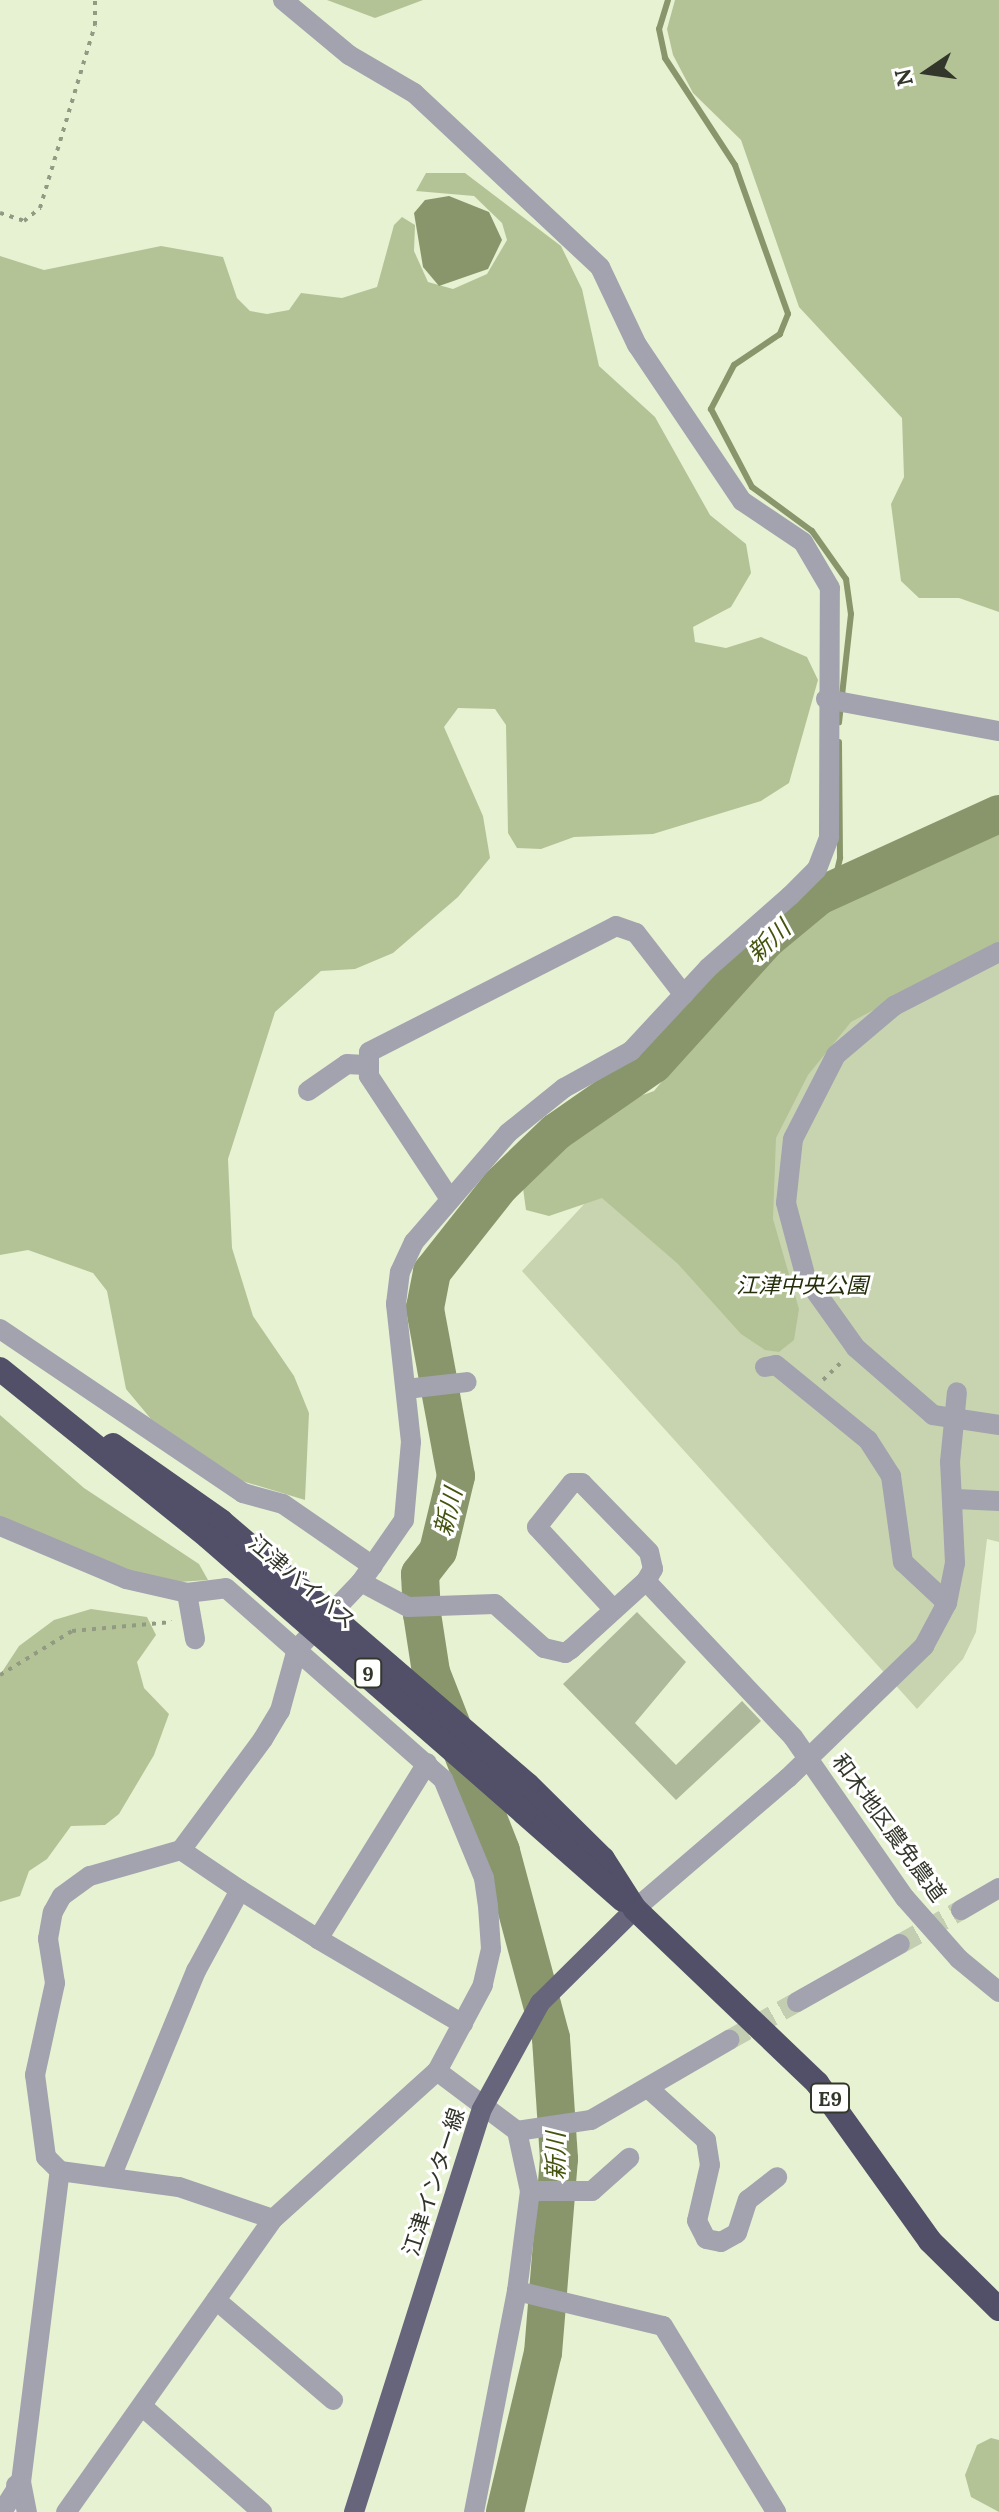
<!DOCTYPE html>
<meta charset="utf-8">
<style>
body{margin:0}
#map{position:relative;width:999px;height:2512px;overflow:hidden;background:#e7f2d2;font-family:Lora,"Noto Sans JP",serif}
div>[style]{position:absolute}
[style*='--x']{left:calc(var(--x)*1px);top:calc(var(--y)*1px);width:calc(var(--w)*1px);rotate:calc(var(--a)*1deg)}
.green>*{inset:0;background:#c8d4b0}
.forest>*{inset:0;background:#b4c396}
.water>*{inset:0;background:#89966b}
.stream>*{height:6px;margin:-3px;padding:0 3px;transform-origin:3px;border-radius:3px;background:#89966b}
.river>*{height:38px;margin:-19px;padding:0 19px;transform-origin:19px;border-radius:19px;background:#89966b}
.building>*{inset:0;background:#aeb89a}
.minor-tunnel>*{height:20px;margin-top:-10px;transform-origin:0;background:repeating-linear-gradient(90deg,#c3cdb1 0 20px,transparent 0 30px)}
.path>*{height:4px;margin-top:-2px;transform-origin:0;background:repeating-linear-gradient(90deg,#939a84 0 4px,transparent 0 10px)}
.minor>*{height:20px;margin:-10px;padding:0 10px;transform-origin:10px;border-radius:10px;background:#a3a2af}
.major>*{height:20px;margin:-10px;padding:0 10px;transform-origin:10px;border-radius:10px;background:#67657c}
.highway>*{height:24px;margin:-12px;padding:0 12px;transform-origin:12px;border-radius:12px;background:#524f69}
.highway-bridge>*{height:24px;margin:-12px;padding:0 12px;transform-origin:12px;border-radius:12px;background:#524f69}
span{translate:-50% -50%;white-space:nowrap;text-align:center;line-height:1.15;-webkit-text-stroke:6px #fff;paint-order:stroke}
.shield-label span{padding:2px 6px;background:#fff;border:2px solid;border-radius:6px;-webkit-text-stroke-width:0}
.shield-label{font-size:20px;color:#33372b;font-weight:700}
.park-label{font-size:22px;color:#252f0c;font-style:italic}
.street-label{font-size:22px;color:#33372b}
.water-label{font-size:24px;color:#44540f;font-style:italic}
.north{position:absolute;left:887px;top:32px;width:80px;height:80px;-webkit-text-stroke:6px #fff;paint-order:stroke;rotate:257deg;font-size:22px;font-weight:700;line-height:32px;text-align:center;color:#33372b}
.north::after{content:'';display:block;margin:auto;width:28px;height:36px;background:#33372b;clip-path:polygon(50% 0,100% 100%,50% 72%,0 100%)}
</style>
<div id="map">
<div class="green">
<i style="clip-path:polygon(999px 928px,999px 1542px,987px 1539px,976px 1632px,963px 1659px,917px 1709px,522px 1271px,600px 1187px,783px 1056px)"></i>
</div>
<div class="forest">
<i style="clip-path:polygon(327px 0,423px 0,375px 18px)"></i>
<i style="clip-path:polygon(675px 0,999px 0,999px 612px,959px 598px,919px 598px,901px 581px,891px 504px,904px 477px,902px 418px,799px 307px,741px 140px,693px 93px,673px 55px,667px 29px)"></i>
<i style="clip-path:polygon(426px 173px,465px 173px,561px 246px,582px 289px,599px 366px,655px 417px,710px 515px,746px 544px,751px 573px,731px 607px,693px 627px,695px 642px,726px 648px,761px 637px,807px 657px,818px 680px,789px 783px,761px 801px,653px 834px,574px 837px,541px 849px,517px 848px,508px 833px,506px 725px,495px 709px,458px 708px,444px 727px,483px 816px,490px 858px,458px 897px,393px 953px,355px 969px,321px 971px,275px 1012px,228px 1159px,232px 1248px,253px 1316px,294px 1376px,309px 1413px,305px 1500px,242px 1481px,151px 1419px,126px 1389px,107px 1291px,93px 1273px,28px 1250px,0 1255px,0 256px,44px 270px,161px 246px,223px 257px,237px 298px,250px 311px,267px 314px,289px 310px,301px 293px,342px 298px,377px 287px,394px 225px,402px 217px,415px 225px,414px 251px,428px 282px,453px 289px,487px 274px,507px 240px,502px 223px,474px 196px,416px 191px)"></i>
<i style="clip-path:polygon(999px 824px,999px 943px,851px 1022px,808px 1075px,776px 1138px,773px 1219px,799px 1309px,794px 1340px,779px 1352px,765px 1350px,741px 1334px,678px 1264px,602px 1198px,549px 1216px,526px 1210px,522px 1181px,543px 1153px,615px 1105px,654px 1091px,762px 960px,810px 914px)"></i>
<i style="clip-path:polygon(0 1415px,84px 1488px,199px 1564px,208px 1580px,165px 1583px,0 1521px)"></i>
<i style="clip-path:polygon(91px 1609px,147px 1617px,156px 1635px,137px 1662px,144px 1688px,169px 1714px,154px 1755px,119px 1814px,105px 1825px,71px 1826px,47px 1859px,29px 1871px,20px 1896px,0 1902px,0 1675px,19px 1646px,54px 1620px)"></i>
<i style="clip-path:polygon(991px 2438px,999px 2440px,999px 2512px,971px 2497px,965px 2475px,977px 2445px)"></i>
</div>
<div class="water">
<i style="clip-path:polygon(449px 196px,489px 212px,502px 240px,488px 269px,439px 286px,423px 267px,414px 213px,425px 200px)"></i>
</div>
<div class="stream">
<i style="--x:668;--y:0;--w:30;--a:107"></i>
<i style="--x:659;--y:29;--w:30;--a:78"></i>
<i style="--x:665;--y:58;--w:128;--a:56.8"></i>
<i style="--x:735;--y:165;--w:158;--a:70.4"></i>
<i style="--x:788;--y:314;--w:22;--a:112"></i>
<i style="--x:780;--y:334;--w:55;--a:146"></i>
<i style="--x:734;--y:365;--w:50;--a:117.6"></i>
<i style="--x:711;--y:409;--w:88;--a:62.3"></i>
<i style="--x:752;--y:487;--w:74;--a:36.3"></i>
<i style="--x:812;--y:531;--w:59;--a:54.7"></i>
<i style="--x:846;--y:579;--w:35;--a:82"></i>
<i style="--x:851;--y:614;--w:109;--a:96.3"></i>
<i style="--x:819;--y:896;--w:23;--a:-45"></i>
<i style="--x:835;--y:880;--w:23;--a:-77"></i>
<i style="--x:840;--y:858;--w:116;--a:-90.5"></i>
</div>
<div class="river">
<i style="--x:505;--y:2512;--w:163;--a:-76.6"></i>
<i style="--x:543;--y:2353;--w:195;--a:-85.3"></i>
<i style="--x:559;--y:2159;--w:121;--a:-93.8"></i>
<i style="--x:551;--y:2038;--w:194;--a:-105"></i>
<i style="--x:501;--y:1851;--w:192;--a:-111.4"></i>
<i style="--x:431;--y:1672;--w:59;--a:-98.8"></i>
<i style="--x:422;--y:1614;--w:40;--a:-92.9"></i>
<i style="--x:420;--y:1574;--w:29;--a:-52"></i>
<i style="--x:438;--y:1551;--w:77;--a:-76.5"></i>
<i style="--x:456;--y:1476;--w:171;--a:-100.5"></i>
<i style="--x:425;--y:1308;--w:37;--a:-79"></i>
<i style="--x:432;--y:1272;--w:110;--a:-51.7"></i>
<i style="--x:500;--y:1186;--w:78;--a:-44"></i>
<i style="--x:556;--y:1132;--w:119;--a:-34.8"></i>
<i style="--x:654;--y:1064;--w:167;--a:-47.9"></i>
<i style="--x:766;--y:940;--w:69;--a:-39.7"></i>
<i style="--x:819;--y:896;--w:198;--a:-24.5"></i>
</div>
<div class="building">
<i style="clip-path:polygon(637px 1612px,686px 1662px,635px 1723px,676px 1765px,742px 1701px,761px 1721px,676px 1800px,563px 1684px)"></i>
</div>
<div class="minor-tunnel">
<i style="--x:900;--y:1944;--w:70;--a:-29.1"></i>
<i style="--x:729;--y:2040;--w:78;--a:-29.2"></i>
</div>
<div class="path">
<i style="--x:0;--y:213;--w:25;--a:18"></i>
<i style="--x:24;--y:221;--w:21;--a:-39"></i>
<i style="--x:40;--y:208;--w:191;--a:-73.3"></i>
<i style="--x:95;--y:25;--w:25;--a:-90"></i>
<i style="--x:823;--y:1380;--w:28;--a:-44"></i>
<i style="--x:0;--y:1675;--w:84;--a:-31.4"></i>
<i style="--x:72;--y:1631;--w:100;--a:-5.1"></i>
</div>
<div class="minor">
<i style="--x:826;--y:699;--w:176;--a:10.5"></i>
<i style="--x:999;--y:952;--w:118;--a:152.8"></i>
<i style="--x:894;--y:1006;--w:76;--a:139.8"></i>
<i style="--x:836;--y:1055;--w:94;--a:117.1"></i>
<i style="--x:793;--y:1139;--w:64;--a:96.2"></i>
<i style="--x:786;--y:1203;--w:78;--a:75.1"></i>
<i style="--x:806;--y:1278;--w:86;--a:54.5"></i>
<i style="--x:856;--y:1348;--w:102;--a:41"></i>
<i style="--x:933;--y:1415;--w:67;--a:8.6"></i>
<i style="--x:308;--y:1091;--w:47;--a:-34.7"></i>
<i style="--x:347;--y:1064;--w:18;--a:3"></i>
<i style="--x:448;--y:1196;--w:144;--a:-123.4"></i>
<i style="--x:369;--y:1076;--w:24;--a:-90"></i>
<i style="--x:369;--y:1052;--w:277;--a:-27"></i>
<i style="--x:616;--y:926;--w:21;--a:19"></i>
<i style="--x:636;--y:933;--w:78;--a:52.3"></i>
<i style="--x:0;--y:1329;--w:293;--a:34"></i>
<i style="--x:243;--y:1493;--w:41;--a:15.4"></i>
<i style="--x:283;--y:1504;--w:109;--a:34.6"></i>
<i style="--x:765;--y:1367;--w:11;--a:-10"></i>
<i style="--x:776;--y:1365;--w:119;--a:39.2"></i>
<i style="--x:868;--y:1440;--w:43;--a:57.4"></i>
<i style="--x:891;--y:1476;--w:87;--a:82.1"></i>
<i style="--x:903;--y:1562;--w:60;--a:43"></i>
<i style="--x:406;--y:1389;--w:61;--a:-6.5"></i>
<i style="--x:956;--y:1499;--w:43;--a:2.7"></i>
<i style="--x:0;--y:1526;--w:137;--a:22.8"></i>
<i style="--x:126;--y:1579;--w:63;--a:12.9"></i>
<i style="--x:187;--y:1593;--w:39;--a:-7"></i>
<i style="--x:226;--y:1588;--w:289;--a:41.4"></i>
<i style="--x:443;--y:1779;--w:107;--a:67.5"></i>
<i style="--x:484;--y:1878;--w:28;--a:82"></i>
<i style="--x:488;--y:1906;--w:43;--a:86"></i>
<i style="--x:491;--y:1949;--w:37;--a:103"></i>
<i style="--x:483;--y:1985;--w:98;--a:118.1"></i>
<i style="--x:437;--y:2071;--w:221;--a:137.9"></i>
<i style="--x:273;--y:2219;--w:359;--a:125.2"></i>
<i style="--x:646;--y:1581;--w:214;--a:46.7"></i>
<i style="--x:793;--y:1737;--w:196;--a:55.2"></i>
<i style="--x:905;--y:1898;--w:81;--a:48.5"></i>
<i style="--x:959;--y:1959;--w:52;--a:39.5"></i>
<i style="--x:361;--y:1582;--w:53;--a:28"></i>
<i style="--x:408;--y:1607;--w:87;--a:-2"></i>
<i style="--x:495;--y:1604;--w:66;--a:41.9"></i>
<i style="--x:544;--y:1648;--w:22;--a:13"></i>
<i style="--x:565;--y:1653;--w:7;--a:-34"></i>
<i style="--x:571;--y:1649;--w:101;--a:-42.2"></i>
<i style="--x:646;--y:1581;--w:14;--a:-60"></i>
<i style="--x:653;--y:1569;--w:17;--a:-103"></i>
<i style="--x:649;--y:1552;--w:96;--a:-134.2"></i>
<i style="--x:582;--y:1483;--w:10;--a:180"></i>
<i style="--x:572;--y:1483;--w:56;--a:128.5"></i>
<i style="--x:537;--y:1527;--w:113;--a:47.1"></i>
<i style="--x:187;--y:1593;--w:47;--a:80.1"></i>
<i style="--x:240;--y:1890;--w:71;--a:-145.9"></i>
<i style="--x:181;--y:1850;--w:138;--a:-53.5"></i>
<i style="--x:263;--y:1739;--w:33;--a:-59"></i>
<i style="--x:280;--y:1711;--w:64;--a:-74.7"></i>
<i style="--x:297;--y:1649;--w:93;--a:-46.3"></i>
<i style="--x:361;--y:1582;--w:75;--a:-55.3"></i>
<i style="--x:404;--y:1520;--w:78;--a:-84.9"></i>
<i style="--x:411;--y:1442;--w:139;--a:-96.2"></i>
<i style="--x:396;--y:1304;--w:32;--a:-83"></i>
<i style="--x:400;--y:1272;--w:33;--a:-65"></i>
<i style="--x:414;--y:1242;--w:144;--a:-49.2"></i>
<i style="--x:508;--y:1133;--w:72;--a:-38.8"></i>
<i style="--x:564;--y:1088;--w:77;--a:-28.9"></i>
<i style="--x:631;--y:1051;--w:113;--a:-47.1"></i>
<i style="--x:708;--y:968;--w:109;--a:-41.3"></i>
<i style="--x:790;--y:896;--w:38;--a:-45"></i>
<i style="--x:817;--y:869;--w:34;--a:-69"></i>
<i style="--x:829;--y:837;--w:249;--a:-89.8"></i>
<i style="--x:830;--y:588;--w:53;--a:-120.4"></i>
<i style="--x:803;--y:542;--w:73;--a:-146.1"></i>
<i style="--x:742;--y:501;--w:188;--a:-123.9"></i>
<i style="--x:637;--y:345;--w:86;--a:-115.4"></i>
<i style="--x:600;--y:267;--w:255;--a:-136.9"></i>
<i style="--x:414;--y:93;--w:75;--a:-149.7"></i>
<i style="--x:349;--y:55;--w:86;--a:-140.2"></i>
<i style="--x:635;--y:1909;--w:201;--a:-40.6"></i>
<i style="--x:788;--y:1778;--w:190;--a:-44.1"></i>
<i style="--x:924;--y:1646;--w:49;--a:-61.9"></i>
<i style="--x:947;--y:1603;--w:41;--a:-78.7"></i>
<i style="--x:955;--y:1563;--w:101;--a:-92.8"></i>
<i style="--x:950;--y:1462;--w:70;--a:-84.3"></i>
<i style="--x:961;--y:1910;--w:44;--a:-30.1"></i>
<i style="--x:318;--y:1939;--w:168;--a:30.4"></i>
<i style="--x:797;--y:2002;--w:118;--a:-29.4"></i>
<i style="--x:437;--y:2071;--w:100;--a:36.9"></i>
<i style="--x:517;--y:2131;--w:61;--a:77.8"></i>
<i style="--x:530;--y:2191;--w:101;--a:97.4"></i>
<i style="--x:517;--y:2291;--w:225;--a:101"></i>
<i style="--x:648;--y:2088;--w:78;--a:41.9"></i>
<i style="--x:706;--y:2140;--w:25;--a:81"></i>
<i style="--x:710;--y:2165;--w:57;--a:103.1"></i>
<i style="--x:697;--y:2221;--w:20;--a:63"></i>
<i style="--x:706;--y:2239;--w:15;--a:11"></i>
<i style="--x:721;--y:2242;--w:18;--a:-29"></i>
<i style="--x:737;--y:2233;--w:35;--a:-72"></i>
<i style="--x:748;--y:2200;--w:37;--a:-38"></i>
<i style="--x:517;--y:2131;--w:75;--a:-8.5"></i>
<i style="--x:591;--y:2120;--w:160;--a:-30.1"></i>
<i style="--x:60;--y:2171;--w:20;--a:-135"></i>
<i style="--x:46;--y:2157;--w:83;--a:-97.6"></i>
<i style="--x:35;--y:2075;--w:94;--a:-77.7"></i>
<i style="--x:55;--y:1983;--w:45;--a:-99"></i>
<i style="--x:48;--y:1939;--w:27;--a:-80"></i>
<i style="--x:53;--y:1912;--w:18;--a:-61"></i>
<i style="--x:62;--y:1896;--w:34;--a:-36"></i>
<i style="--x:90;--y:1876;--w:95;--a:-15.9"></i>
<i style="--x:111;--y:2177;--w:223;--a:-67.6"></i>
<i style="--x:196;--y:1971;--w:92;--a:-61.5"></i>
<i style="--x:240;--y:1890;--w:92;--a:32.1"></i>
<i style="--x:318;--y:1939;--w:207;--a:-58.2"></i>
<i style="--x:530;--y:2191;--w:62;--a:0"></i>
<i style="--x:592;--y:2191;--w:50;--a:-41.7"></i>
<i style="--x:517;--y:2291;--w:150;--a:13.5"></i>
<i style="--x:663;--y:2326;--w:218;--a:58.7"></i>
<i style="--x:216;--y:2300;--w:154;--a:40.5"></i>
<i style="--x:143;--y:2407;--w:159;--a:41.4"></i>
<i style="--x:16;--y:2485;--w:6;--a:-31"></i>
<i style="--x:21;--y:2482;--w:31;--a:79"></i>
<i style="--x:2;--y:2512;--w:36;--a:-58"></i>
<i style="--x:21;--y:2482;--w:313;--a:-82.9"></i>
<i style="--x:60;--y:2171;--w:120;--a:7.7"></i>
<i style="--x:179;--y:2187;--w:99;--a:18.8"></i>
</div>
<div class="major">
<i style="--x:354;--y:2512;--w:423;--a:-72.4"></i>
<i style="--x:482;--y:2109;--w:121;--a:-61.3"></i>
<i style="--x:540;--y:2003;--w:134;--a:-44.7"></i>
</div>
<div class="highway">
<i style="--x:0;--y:1369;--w:267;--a:38.9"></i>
<i style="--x:113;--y:1445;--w:132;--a:35.1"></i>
<i style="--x:528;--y:1785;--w:105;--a:44.6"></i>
<i style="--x:603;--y:1859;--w:59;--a:57.4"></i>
<i style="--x:635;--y:1909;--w:252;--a:43.7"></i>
<i style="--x:817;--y:2083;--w:194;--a:54.4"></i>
<i style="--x:930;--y:2241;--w:97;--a:44.6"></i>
<i style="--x:524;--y:1813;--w:132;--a:41.3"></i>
</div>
<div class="highway-bridge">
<i style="--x:221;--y:1521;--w:405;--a:40.7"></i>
<i style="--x:208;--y:1537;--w:420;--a:41.1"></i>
</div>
<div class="shield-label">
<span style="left:368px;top:1673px">9</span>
<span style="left:830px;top:2098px">E9</span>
</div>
<div class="park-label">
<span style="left:802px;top:1286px">江津中央公園</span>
</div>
<div class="street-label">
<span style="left:302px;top:1582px;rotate:40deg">江津バイパス</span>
<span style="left:889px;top:1828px;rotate:54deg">和木地区農免農道</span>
<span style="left:434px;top:2182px;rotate:-72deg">江津インター線</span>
</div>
<div class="water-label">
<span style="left:769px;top:941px;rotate:-43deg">新川</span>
<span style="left:448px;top:1512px;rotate:-76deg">新川</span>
<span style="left:556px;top:2156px;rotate:-90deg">新川</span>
</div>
<div class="north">N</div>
</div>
